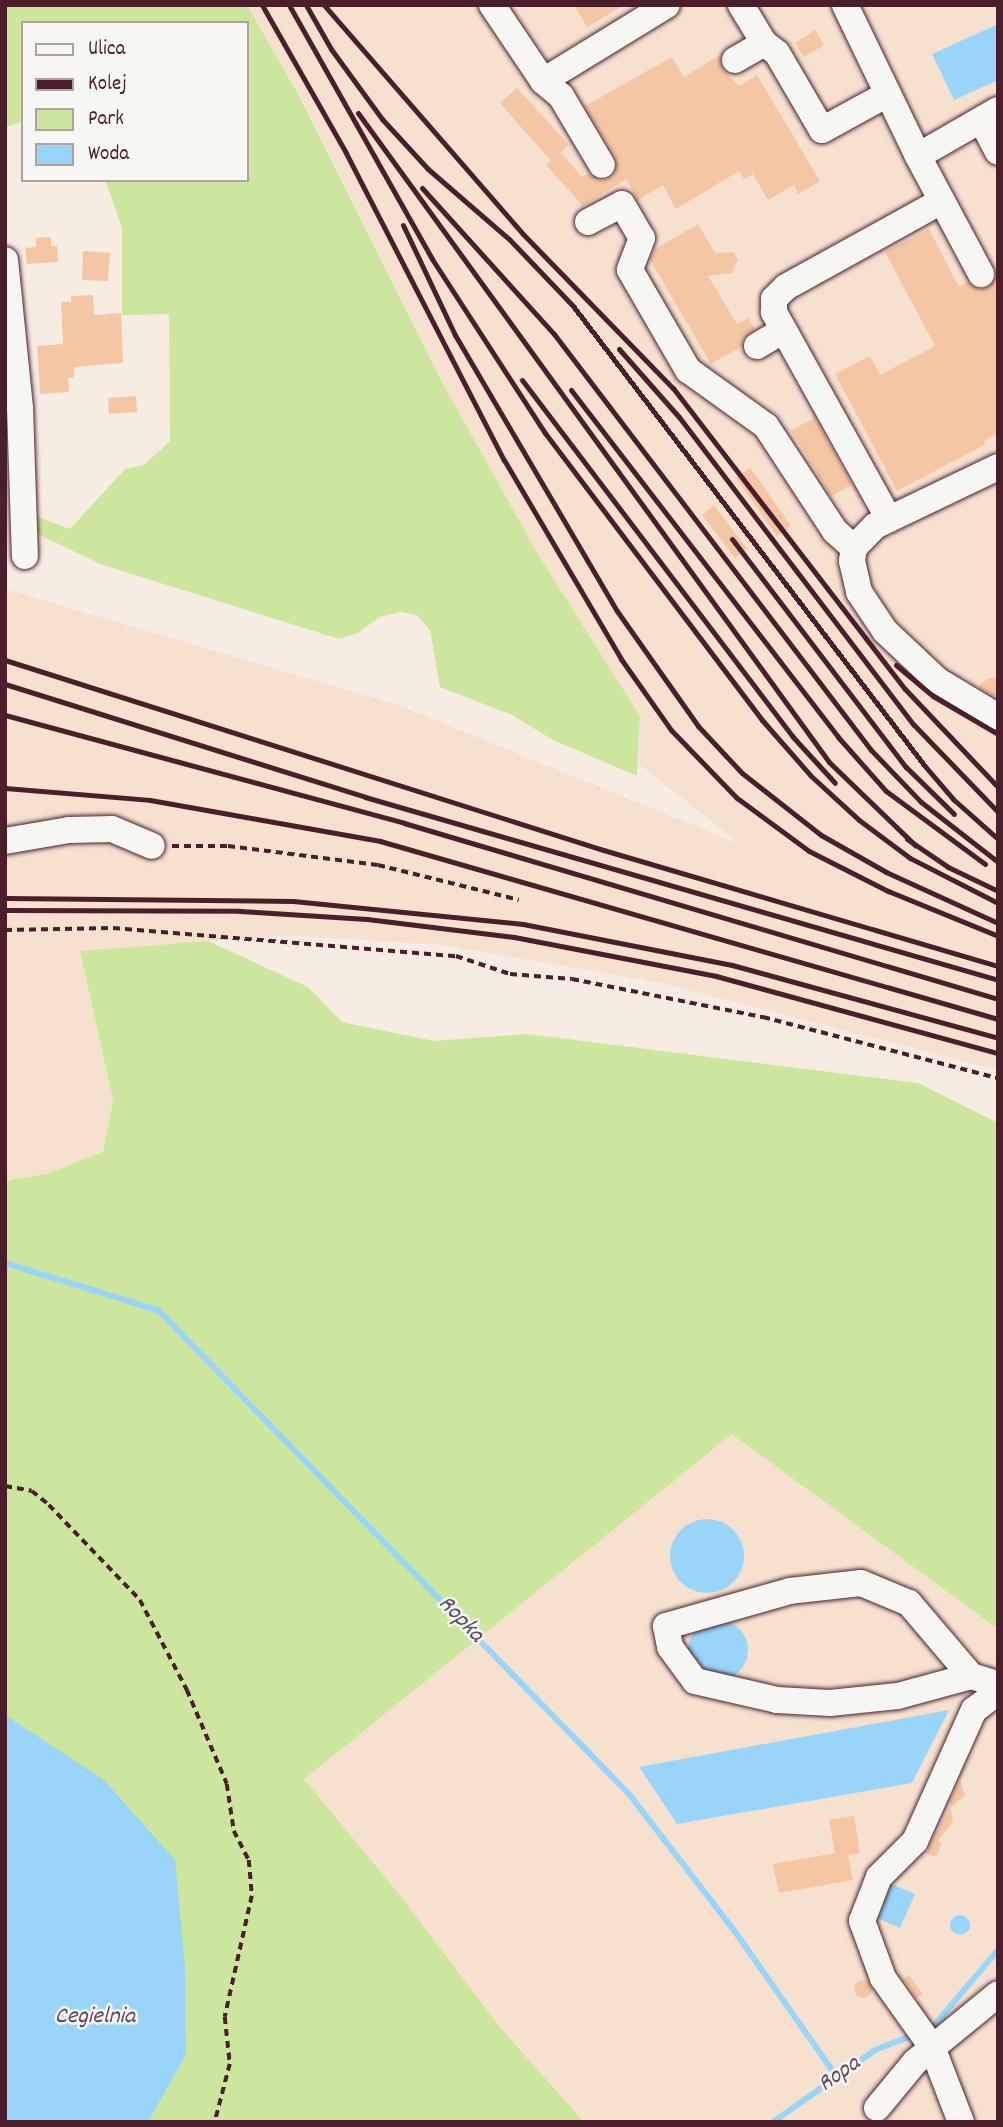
<!DOCTYPE html>
<style>
body{margin:0}
#map{position:relative;width:1003px;height:2127px;overflow:hidden;background:#f6ece2;font-family:Dekko,sans-serif}
div>[style]{position:absolute}
[style*='--x']{left:calc(var(--x)*1px);top:calc(var(--y)*1px);width:calc(var(--w)*1px);rotate:calc(var(--a)*1deg)}
.built>*{inset:0;background:#f6e1cf}
.green>*{inset:0;background:#cce79d}
.water>*{inset:0;background:#98d5f9}
.round{border-radius:50%}
.stream>*{height:6px;margin:-3px;padding:0 3px;transform-origin:3px;border-radius:3px;background:#98d5f9}
.building>*{inset:0;background:#f5c6a4}
.path>*{height:3.5px;margin-top:-1.75px;transform-origin:0;background:repeating-linear-gradient(90deg,#4a1f2b 0 7px,transparent 0 12px)}
.roads{filter:drop-shadow(0 0 2px #4a1f2b) drop-shadow(0 0 2px #4a1f2b)}
.minor>*{height:26px;margin:-13px;padding:0 13px;transform-origin:13px;border-radius:13px;background:#f6f6f2}
.rail>*{height:5px;margin:-2.5px;padding:0 2.5px;transform-origin:2.5px;border-radius:2.5px;background:#4a1f2b}
span{translate:-50% -50%;white-space:nowrap;text-align:center;line-height:1.15;-webkit-text-stroke:5px #f6f6f2;paint-order:stroke}
.water-label{font-size:24px;color:#5e4c5e;font-style:italic}
.frame{position:absolute;inset:0;border:7px solid #4a1f2b;pointer-events:none}
.legend{position:absolute;left:21px;top:21px;width:228px;height:161px;box-sizing:border-box;background:#f6f6f2;border:2px solid #b1a0a2;margin:0;padding:9px 12px;list-style:none;font-size:21px;color:#4a1f2b}
.legend li{display:flex;align-items:center;gap:14px;height:35px}
.legend b{width:35px;border:2px solid #b1a0a2}
</style>
<div id="map">
<div class="built">
<i style="clip-path:polygon(247px 5px,998px 5px,998px 1070px,657px 982px,441px 945px,288px 935px,80px 951px,113px 1101px,103px 1152px,45px 1174px,5px 1181px,5px 589px,398px 705px,740px 844px,639px 764px,640px 716px,539px 556px,443px 384px,301px 97px)"></i>
<i style="clip-path:polygon(732px 1434px,998px 1629px,998px 2122px,584px 2122px,499px 2026px,400px 1895px,304px 1779px)"></i>
</div>
<div class="green">
<i style="clip-path:polygon(5px 5px,247px 5px,300px 97px,443px 384px,539px 556px,640px 716px,637px 776px,553px 740px,512px 715px,440px 687px,430px 630px,417px 615px,400px 612px,380px 617px,358px 633px,339px 639px,100px 564px,38px 534px,29px 523px,29px 514px,70px 529px,125px 469px,144px 465px,170px 441px,169px 314px,122px 315px,122px 228px,105px 180px,247px 180px,247px 23px,23px 23px,23px 122px,5px 127px)"></i>
<i style="clip-path:polygon(208px 941px,308px 987px,342px 1022px,434px 1041px,528px 1034px,918px 1083px,998px 1123px,998px 1629px,732px 1434px,304px 1779px,400px 1895px,499px 2026px,584px 2122px,148px 2122px,186px 2055px,5px 1715px,5px 1181px,45px 1174px,103px 1152px,113px 1101px,80px 951px)"></i>
</div>
<div class="water">
<i style="clip-path:polygon(996px 25px,998px 80px,954px 100px,932px 54px)"></i>
<i class="round" style="left:670px;top:1519px;width:74px;height:74px"></i>
<i class="round" style="left:688px;top:1620px;width:60px;height:60px"></i>
<i style="clip-path:polygon(949px 1710px,912px 1783px,677px 1824px,639px 1767px)"></i>
<i style="clip-path:polygon(5px 1715px,104px 1780px,175px 1860px,185px 1967px,186px 2055px,148px 2122px,5px 2122px)"></i>
<i style="clip-path:polygon(887px 1882px,915px 1894px,900px 1928px,873px 1916px)"></i>
<i class="round" style="left:950px;top:1915px;width:20px;height:20px"></i>
</div>
<div class="stream">
<i style="--x:5;--y:1263;--w:160;--a:17.1"></i>
<i style="--x:158;--y:1310;--w:675;--a:45.78"></i>
<i style="--x:629;--y:1794;--w:175;--a:52.4"></i>
<i style="--x:736;--y:1933;--w:174;--a:55"></i>
<i style="--x:932;--y:2028;--w:102;--a:-49.8"></i>
<i style="--x:773;--y:2122;--w:125;--a:-35.2"></i>
<i style="--x:875;--y:2050;--w:40;--a:-21"></i>
</div>
<div class="building">
<i style="clip-path:polygon(574px 5px,624px 5px,587px 27px)"></i>
<i style="clip-path:polygon(815px 30px,824px 45px,804px 57px,795px 43px)"></i>
<i style="clip-path:polygon(720px 55px,722px 69px,739px 86px,757px 75px,820px 181px,798px 194px,794px 185px,768px 200px,753px 174px,744px 179px,739px 171px,676px 209px,663px 185px,638px 200px,626px 179px,583px 206px,546px 165px,561px 153px,582px 177px,588px 173px,602px 181px,611px 178px,616px 172px,616px 158px,585px 106px,672px 57px,684px 77px)"></i>
<i style="clip-path:polygon(517px 88px,569px 145px,551px 161px,500px 103px)"></i>
<i style="clip-path:polygon(698px 224px,715px 253px,733px 252px,738px 259px,732px 273px,708px 276px,737px 324px,748px 318px,755px 329px,744px 338px,741px 347px,711px 364px,650px 260px,655px 249px)"></i>
<i style="clip-path:polygon(929px 229px,959px 287px,967px 282px,980px 290px,989px 287px,998px 265px,998px 433px,984px 441px,986px 444px,897px 491px,835px 374px,870px 356px,880px 375px,935px 346px,885px 252px)"></i>
<i style="clip-path:polygon(51px 237px,51px 246px,57px 246px,58px 262px,27px 264px,25px 248px,36px 247px,36px 238px)"></i>
<i style="clip-path:polygon(83px 251px,110px 253px,108px 281px,82px 280px)"></i>
<i style="clip-path:polygon(93px 295px,94px 315px,121px 313px,123px 363px,74px 367px,74px 377px,68px 378px,69px 392px,40px 394px,37px 346px,63px 344px,61px 302px,71px 302px,71px 296px)"></i>
<i style="clip-path:polygon(136px 396px,137px 412px,109px 414px,108px 398px)"></i>
<i style="clip-path:polygon(815px 418px,852px 485px,831px 496px,791px 430px)"></i>
<i style="clip-path:polygon(750px 467px,791px 526px,777px 536px,736px 478px)"></i>
<i style="clip-path:polygon(714px 505px,747px 549px,735px 558px,702px 515px)"></i>
<i style="clip-path:polygon(998px 677px,998px 698px,978px 687px,987px 679px)"></i>
<i style="clip-path:polygon(960px 1780px,965px 1796px,951px 1807px,950px 1802px)"></i>
<i style="clip-path:polygon(950px 1807px,953px 1821px,938px 1841px,942px 1843px,936px 1857px,926px 1853px)"></i>
<i style="clip-path:polygon(854px 1816px,860px 1853px,848px 1855px,853px 1880px,779px 1893px,773px 1864px,835px 1853px,829px 1820px)"></i>
<i style="clip-path:polygon(909px 1975px,923px 1994px,917px 1998px,903px 1979px)"></i>
<i class="round" style="left:854px;top:1980px;width:18px;height:18px"></i>
</div>
<div class="path">
<i style="--x:172;--y:846;--w:56;--a:0"></i>
<i style="--x:228;--y:846;--w:151;--a:7.2"></i>
<i style="--x:378;--y:865;--w:145;--a:13.9"></i>
<i style="--x:5;--y:930;--w:108;--a:-1.1"></i>
<i style="--x:113;--y:928;--w:344;--a:4.7"></i>
<i style="--x:456;--y:956;--w:57;--a:18.4"></i>
<i style="--x:510;--y:974;--w:62;--a:4.6"></i>
<i style="--x:572;--y:979;--w:195;--a:11.3"></i>
<i style="--x:763;--y:1017;--w:243;--a:14.6"></i>
<i style="--x:5;--y:1486;--w:27;--a:10"></i>
<i style="--x:32;--y:1491;--w:22;--a:39"></i>
<i style="--x:49;--y:1505;--w:132;--a:46.2"></i>
<i style="--x:140;--y:1600;--w:102;--a:62.4"></i>
<i style="--x:187;--y:1690;--w:102;--a:66.9"></i>
<i style="--x:227;--y:1784;--w:48;--a:81.5"></i>
<i style="--x:234;--y:1831;--w:33;--a:63"></i>
<i style="--x:249;--y:1860;--w:36;--a:85"></i>
<i style="--x:252;--y:1896;--w:124;--a:102.6"></i>
<i style="--x:225;--y:2017;--w:47;--a:83.9"></i>
<i style="--x:230;--y:2064;--w:60;--a:104.5"></i>
</div>
<div class="roads">
<div class="minor">
<i style="--x:492;--y:5;--w:92;--a:56.1"></i>
<i style="--x:543;--y:81;--w:23;--a:40"></i>
<i style="--x:561;--y:96;--w:80;--a:59.3"></i>
<i style="--x:741;--y:5;--w:44;--a:58.8"></i>
<i style="--x:764;--y:43;--w:16;--a:38"></i>
<i style="--x:777;--y:53;--w:89;--a:59.7"></i>
<i style="--x:822;--y:130;--w:73;--a:-28.7"></i>
<i style="--x:845;--y:5;--w:168;--a:64.2"></i>
<i style="--x:918;--y:156;--w:92;--a:-29.9"></i>
<i style="--x:735;--y:60;--w:34;--a:-30"></i>
<i style="--x:543;--y:81;--w:145;--a:-31.5"></i>
<i style="--x:988;--y:133;--w:21;--a:62"></i>
<i style="--x:918;--y:156;--w:134;--a:61.9"></i>
<i style="--x:588;--y:222;--w:38;--a:-28"></i>
<i style="--x:622;--y:204;--w:39;--a:60"></i>
<i style="--x:642;--y:238;--w:34;--a:111"></i>
<i style="--x:630;--y:270;--w:116;--a:59.9"></i>
<i style="--x:688;--y:370;--w:96;--a:35.7"></i>
<i style="--x:766;--y:426;--w:126;--a:56.7"></i>
<i style="--x:835;--y:531;--w:25;--a:42"></i>
<i style="--x:5;--y:260;--w:149;--a:84.2"></i>
<i style="--x:20;--y:408;--w:148;--a:88.1"></i>
<i style="--x:757;--y:346;--w:31;--a:-31"></i>
<i style="--x:998;--y:467;--w:136;--a:154.4"></i>
<i style="--x:875;--y:526;--w:30;--a:134"></i>
<i style="--x:854;--y:548;--w:13;--a:99"></i>
<i style="--x:852;--y:561;--w:32;--a:77"></i>
<i style="--x:859;--y:592;--w:47;--a:56.3"></i>
<i style="--x:885;--y:631;--w:71;--a:43.3"></i>
<i style="--x:937;--y:680;--w:71;--a:31.2"></i>
<i style="--x:889;--y:519;--w:237;--a:-119.1"></i>
<i style="--x:774;--y:312;--w:13;--a:-90"></i>
<i style="--x:774;--y:299;--w:17;--a:-45"></i>
<i style="--x:786;--y:287;--w:178;--a:-28.9"></i>
<i style="--x:5;--y:841;--w:65;--a:-9.8"></i>
<i style="--x:69;--y:830;--w:43;--a:-1.3"></i>
<i style="--x:112;--y:829;--w:43;--a:23"></i>
<i style="--x:971;--y:1676;--w:96;--a:-130.3"></i>
<i style="--x:909;--y:1603;--w:52;--a:-157.4"></i>
<i style="--x:861;--y:1583;--w:71;--a:173.6"></i>
<i style="--x:790;--y:1591;--w:129;--a:164.2"></i>
<i style="--x:666;--y:1626;--w:21;--a:79"></i>
<i style="--x:670;--y:1647;--w:42;--a:53.7"></i>
<i style="--x:695;--y:1681;--w:84;--a:13"></i>
<i style="--x:777;--y:1700;--w:53;--a:3.2"></i>
<i style="--x:830;--y:1703;--w:68;--a:-5.9"></i>
<i style="--x:898;--y:1696;--w:76;--a:-15.3"></i>
<i style="--x:971;--y:1676;--w:28;--a:17"></i>
<i style="--x:877;--y:2108;--w:60;--a:-50.4"></i>
<i style="--x:915;--y:2062;--w:107;--a:-39.3"></i>
<i style="--x:961;--y:2122;--w:80;--a:-111.1"></i>
<i style="--x:932;--y:2047;--w:85;--a:-125.4"></i>
<i style="--x:883;--y:1978;--w:61;--a:-110.2"></i>
<i style="--x:862;--y:1921;--w:47;--a:-68.9"></i>
<i style="--x:879;--y:1877;--w:51;--a:-45"></i>
<i style="--x:915;--y:1841;--w:144;--a:-65.8"></i>
<i style="--x:974;--y:1710;--w:30;--a:-37"></i>
</div>
</div>
<div class="rail">
<i style="--x:262;--y:5;--w:170;--a:60.4"></i>
<i style="--x:346;--y:153;--w:345;--a:62.8"></i>
<i style="--x:504;--y:460;--w:231;--a:59.5"></i>
<i style="--x:621;--y:659;--w:87;--a:54.8"></i>
<i style="--x:671;--y:730;--w:95;--a:45.9"></i>
<i style="--x:737;--y:798;--w:89;--a:36.4"></i>
<i style="--x:809;--y:851;--w:89;--a:26.9"></i>
<i style="--x:888;--y:891;--w:119;--a:22.2"></i>
<i style="--x:289;--y:5;--w:291;--a:60.6"></i>
<i style="--x:432;--y:259;--w:207;--a:57"></i>
<i style="--x:545;--y:433;--w:360;--a:52.9"></i>
<i style="--x:762;--y:720;--w:74;--a:48.8"></i>
<i style="--x:811;--y:776;--w:65;--a:42.5"></i>
<i style="--x:859;--y:820;--w:64;--a:36.7"></i>
<i style="--x:910;--y:858;--w:99;--a:27.1"></i>
<i style="--x:306;--y:5;--w:51;--a:60.4"></i>
<i style="--x:331;--y:49;--w:87;--a:53.9"></i>
<i style="--x:382;--y:119;--w:68;--a:47.4"></i>
<i style="--x:428;--y:169;--w:108;--a:40.9"></i>
<i style="--x:510;--y:240;--w:91;--a:46.3"></i>
<i style="--x:573;--y:306;--w:578;--a:52.59"></i>
<i style="--x:924;--y:765;--w:45;--a:49.5"></i>
<i style="--x:953;--y:799;--w:60;--a:41.6"></i>
<i style="--x:324;--y:5;--w:303;--a:49"></i>
<i style="--x:523;--y:234;--w:215;--a:45.8"></i>
<i style="--x:673;--y:388;--w:380;--a:52.4"></i>
<i style="--x:905;--y:689;--w:135;--a:46.5"></i>
<i style="--x:358;--y:113;--w:802;--a:54.03"></i>
<i style="--x:829;--y:762;--w:120;--a:44"></i>
<i style="--x:422;--y:188;--w:197;--a:47.9"></i>
<i style="--x:554;--y:334;--w:523;--a:52.69"></i>
<i style="--x:871;--y:750;--w:72;--a:46.1"></i>
<i style="--x:921;--y:802;--w:98;--a:37.9"></i>
<i style="--x:403;--y:225;--w:122;--a:64.7"></i>
<i style="--x:455;--y:335;--w:320;--a:59.6"></i>
<i style="--x:617;--y:611;--w:141;--a:54.8"></i>
<i style="--x:698;--y:726;--w:64;--a:46.9"></i>
<i style="--x:742;--y:773;--w:100;--a:38.1"></i>
<i style="--x:821;--y:835;--w:75;--a:29.6"></i>
<i style="--x:886;--y:872;--w:123;--a:24.5"></i>
<i style="--x:619;--y:349;--w:91;--a:48.6"></i>
<i style="--x:679;--y:417;--w:387;--a:52.7"></i>
<i style="--x:914;--y:725;--w:121;--a:46"></i>
<i style="--x:522;--y:380;--w:448;--a:52.8"></i>
<i style="--x:793;--y:737;--w:62;--a:47.6"></i>
<i style="--x:571;--y:390;--w:438;--a:52.4"></i>
<i style="--x:838;--y:737;--w:72;--a:48.4"></i>
<i style="--x:886;--y:791;--w:123;--a:36.4"></i>
<i style="--x:732;--y:539;--w:287;--a:52.7"></i>
<i style="--x:906;--y:767;--w:67;--a:44.4"></i>
<i style="--x:5;--y:660;--w:624;--a:17.62"></i>
<i style="--x:600;--y:849;--w:415;--a:16.4"></i>
<i style="--x:896;--y:665;--w:48;--a:40"></i>
<i style="--x:933;--y:696;--w:75;--a:30.3"></i>
<i style="--x:5;--y:684;--w:377;--a:17.4"></i>
<i style="--x:365;--y:797;--w:659;--a:16.12"></i>
<i style="--x:5;--y:715;--w:413;--a:15.1"></i>
<i style="--x:404;--y:823;--w:620;--a:16.5"></i>
<i style="--x:5;--y:788;--w:145;--a:4.7"></i>
<i style="--x:150;--y:800;--w:234;--a:10.1"></i>
<i style="--x:380;--y:841;--w:643;--a:16.07"></i>
<i style="--x:907;--y:839;--w:50;--a:34.3"></i>
<i style="--x:948;--y:867;--w:55;--a:25.6"></i>
<i style="--x:5;--y:898;--w:288;--a:0.6"></i>
<i style="--x:293;--y:901;--w:231;--a:5.7"></i>
<i style="--x:523;--y:924;--w:213;--a:11.1"></i>
<i style="--x:732;--y:965;--w:276;--a:15.3"></i>
<i style="--x:5;--y:910;--w:235;--a:0.2"></i>
<i style="--x:240;--y:911;--w:127;--a:3.6"></i>
<i style="--x:367;--y:919;--w:148;--a:7"></i>
<i style="--x:514;--y:937;--w:206;--a:10.9"></i>
<i style="--x:716;--y:976;--w:292;--a:15.3"></i>
</div>
<div class="water-label">
<span style="left:460px;top:1620px;rotate:46deg">Ropka</span>
<span style="left:95px;top:2018px">Cegielnia</span>
<span style="left:840px;top:2075px;rotate:-35deg">Ropa</span>
</div>
<div class="frame"></div>
<ul class="legend">
<li><b style="height:9px;background:#f6f6f2"></b>Ulica</li>
<li><b style="height:9px;background:#4a1f2b"></b>Kolej</li>
<li><b style="height:19px;background:#cce79d"></b>Park</li>
<li><b style="height:19px;background:#98d5f9"></b>Woda</li>
</ul>
</div>
